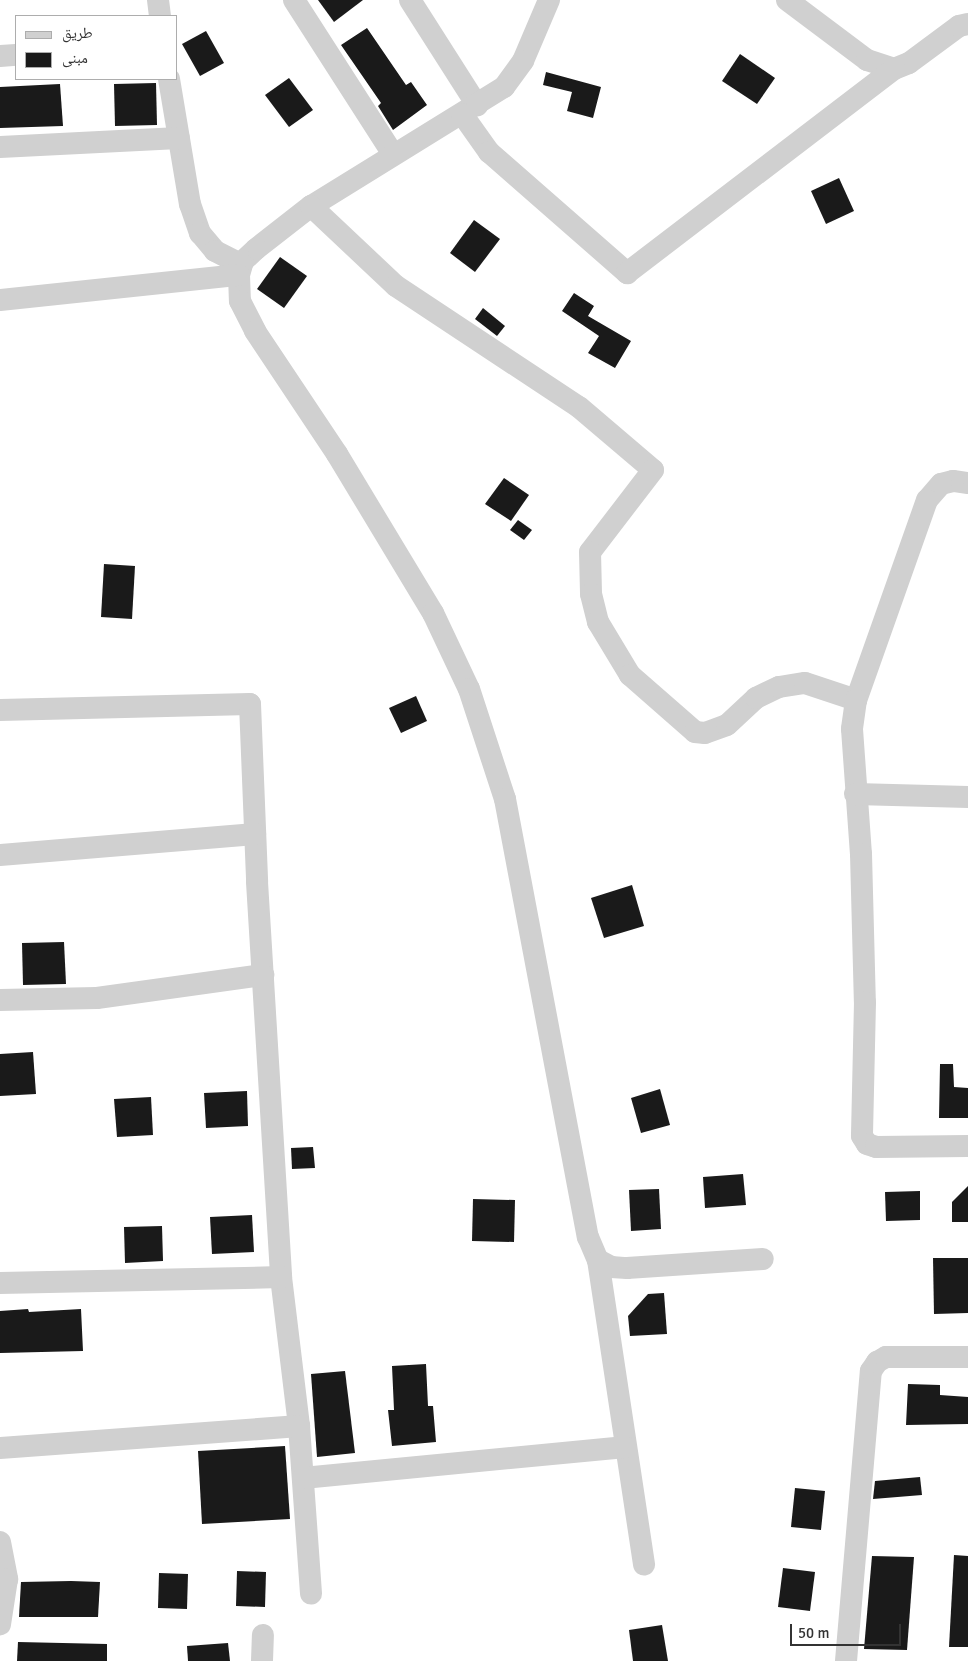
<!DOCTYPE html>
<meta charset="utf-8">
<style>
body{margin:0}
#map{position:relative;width:968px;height:1661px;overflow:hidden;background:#fff;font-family:Signika,"Noto Naskh Arabic",sans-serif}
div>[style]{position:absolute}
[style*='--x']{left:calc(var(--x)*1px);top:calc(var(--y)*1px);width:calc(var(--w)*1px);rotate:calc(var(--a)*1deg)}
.building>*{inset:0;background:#1a1a1a}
.minor>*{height:22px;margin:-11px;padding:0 11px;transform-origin:11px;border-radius:11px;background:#d0d0d0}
span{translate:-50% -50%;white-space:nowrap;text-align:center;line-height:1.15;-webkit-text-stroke:5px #fff;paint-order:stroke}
.legend{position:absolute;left:15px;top:15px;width:162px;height:65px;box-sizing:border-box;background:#fff;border:1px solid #adadad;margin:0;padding:6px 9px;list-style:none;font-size:15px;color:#333}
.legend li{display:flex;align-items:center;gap:10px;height:25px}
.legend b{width:25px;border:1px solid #adadad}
.scale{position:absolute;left:790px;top:1624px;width:111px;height:22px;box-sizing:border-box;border:2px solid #333;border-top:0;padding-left:6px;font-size:15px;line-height:18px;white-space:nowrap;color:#333;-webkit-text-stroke:4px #fff;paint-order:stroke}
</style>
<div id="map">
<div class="building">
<i style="clip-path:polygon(318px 0,363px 0,334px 22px)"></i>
<i style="clip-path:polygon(367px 28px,406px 85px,411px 82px,427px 105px,393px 130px,378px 106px,381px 103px,341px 45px)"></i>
<i style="clip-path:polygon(206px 31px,224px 63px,200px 76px,182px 44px)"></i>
<i style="clip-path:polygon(740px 54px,775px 78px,757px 104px,722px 81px)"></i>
<i style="clip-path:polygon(546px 72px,601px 87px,593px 118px,567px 111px,572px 92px,543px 85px)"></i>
<i style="clip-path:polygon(289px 78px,313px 110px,289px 127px,265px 95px)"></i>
<i style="clip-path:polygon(156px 83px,157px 125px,115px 126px,114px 84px)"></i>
<i style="clip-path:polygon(60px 84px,63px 126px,0 128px,0 87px)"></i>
<i style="clip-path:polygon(839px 178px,854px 211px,826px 224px,811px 191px)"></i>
<i style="clip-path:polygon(474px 220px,500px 239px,475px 272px,450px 253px)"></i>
<i style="clip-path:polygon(280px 257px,307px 276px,284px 308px,257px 289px)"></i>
<i style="clip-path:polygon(574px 293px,594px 306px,588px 316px,631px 341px,615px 368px,588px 353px,599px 336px,562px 311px)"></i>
<i style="clip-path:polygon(483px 308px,505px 326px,497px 336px,475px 319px)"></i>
<i style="clip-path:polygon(504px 478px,529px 495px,511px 521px,485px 504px)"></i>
<i style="clip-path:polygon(518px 520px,532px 530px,524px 540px,510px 530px)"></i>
<i style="clip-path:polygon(104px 564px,135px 566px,132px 619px,101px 617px)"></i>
<i style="clip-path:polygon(416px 696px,427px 721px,401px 733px,389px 708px)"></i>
<i style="clip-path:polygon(632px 885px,644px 926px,604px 938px,591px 898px)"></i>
<i style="clip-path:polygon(64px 942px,66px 984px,23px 985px,22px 943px)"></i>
<i style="clip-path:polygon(33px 1052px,36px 1094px,0 1096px,0 1054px)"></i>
<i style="clip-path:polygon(940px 1064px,953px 1064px,954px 1087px,968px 1088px,968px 1118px,939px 1118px)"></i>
<i style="clip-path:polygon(660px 1089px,670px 1125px,641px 1133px,631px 1098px)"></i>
<i style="clip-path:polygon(247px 1091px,248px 1126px,206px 1128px,204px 1093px)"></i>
<i style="clip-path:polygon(151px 1097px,153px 1135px,117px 1137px,114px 1099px)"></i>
<i style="clip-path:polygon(313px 1147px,315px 1168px,292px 1169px,291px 1148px)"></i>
<i style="clip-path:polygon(743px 1174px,746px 1205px,705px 1208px,703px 1177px)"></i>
<i style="clip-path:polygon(968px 1186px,968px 1222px,952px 1222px,952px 1202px)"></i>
<i style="clip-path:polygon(659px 1189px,661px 1229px,631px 1231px,629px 1190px)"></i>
<i style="clip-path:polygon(920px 1191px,920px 1220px,886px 1221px,885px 1192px)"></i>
<i style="clip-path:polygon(473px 1199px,515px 1200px,514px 1242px,472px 1241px)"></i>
<i style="clip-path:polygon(252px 1215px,254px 1252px,212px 1254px,210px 1217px)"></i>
<i style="clip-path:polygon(162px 1226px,163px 1261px,125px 1263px,124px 1227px)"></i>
<i style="clip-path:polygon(933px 1258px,968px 1258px,968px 1313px,934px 1314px)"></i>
<i style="clip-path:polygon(664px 1293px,667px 1334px,630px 1336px,628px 1316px,648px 1294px)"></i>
<i style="clip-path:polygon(28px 1309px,29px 1312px,81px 1309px,83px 1351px,0 1353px,0 1311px)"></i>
<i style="clip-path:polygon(426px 1364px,428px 1406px,433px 1406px,436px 1442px,392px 1446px,388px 1410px,394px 1410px,392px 1366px)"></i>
<i style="clip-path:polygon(345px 1371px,355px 1453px,317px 1457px,311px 1374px)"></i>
<i style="clip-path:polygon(908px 1384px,940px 1385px,940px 1395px,968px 1397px,968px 1424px,906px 1425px)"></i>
<i style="clip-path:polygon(285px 1446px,290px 1519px,202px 1524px,198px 1451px)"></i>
<i style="clip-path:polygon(920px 1477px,922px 1495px,873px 1499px,875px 1481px)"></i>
<i style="clip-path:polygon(795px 1488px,825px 1491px,821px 1530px,791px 1527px)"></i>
<i style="clip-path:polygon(954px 1555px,968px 1556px,968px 1647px,949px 1647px)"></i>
<i style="clip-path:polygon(872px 1556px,914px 1557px,907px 1650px,864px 1649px)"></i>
<i style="clip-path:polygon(783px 1568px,815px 1572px,810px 1611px,778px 1607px)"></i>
<i style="clip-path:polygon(237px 1571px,266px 1572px,265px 1607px,236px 1606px)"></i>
<i style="clip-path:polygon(159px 1573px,188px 1574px,187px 1609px,158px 1608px)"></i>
<i style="clip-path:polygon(71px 1581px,100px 1582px,98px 1617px,19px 1617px,21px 1582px)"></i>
<i style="clip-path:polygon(662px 1625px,668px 1661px,633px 1661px,629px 1630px)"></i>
<i style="clip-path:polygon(18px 1642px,107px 1644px,107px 1661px,17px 1661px)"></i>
<i style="clip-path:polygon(228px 1643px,230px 1661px,188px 1661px,187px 1646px)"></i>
</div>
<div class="minor">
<i style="--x:158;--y:0;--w:16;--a:83"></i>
<i style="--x:294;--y:0;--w:183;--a:57.3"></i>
<i style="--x:410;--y:0;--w:125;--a:57.5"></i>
<i style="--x:549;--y:0;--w:66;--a:113.1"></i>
<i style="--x:523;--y:61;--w:32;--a:126"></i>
<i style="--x:504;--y:87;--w:227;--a:148.3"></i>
<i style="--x:311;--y:206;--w:70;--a:142"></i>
<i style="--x:256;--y:249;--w:18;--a:137"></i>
<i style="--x:243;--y:261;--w:15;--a:106"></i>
<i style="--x:239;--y:275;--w:26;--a:88"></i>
<i style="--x:240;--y:301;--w:34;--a:63"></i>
<i style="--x:255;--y:331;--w:148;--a:56.3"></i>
<i style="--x:337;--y:454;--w:186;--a:58.9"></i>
<i style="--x:433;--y:613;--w:84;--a:64.7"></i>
<i style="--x:469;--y:689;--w:116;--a:71.9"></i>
<i style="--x:505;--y:799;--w:446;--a:79.3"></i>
<i style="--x:588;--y:1237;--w:25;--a:67"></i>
<i style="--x:598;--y:1260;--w:15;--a:28"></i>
<i style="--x:611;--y:1267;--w:16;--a:4"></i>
<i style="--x:627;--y:1268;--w:136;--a:-3.8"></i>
<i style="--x:787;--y:0;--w:100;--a:36.9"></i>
<i style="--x:867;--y:60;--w:28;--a:18"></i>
<i style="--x:894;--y:69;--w:16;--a:-22"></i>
<i style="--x:909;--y:63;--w:62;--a:-36.5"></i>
<i style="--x:959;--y:26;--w:9;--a:-13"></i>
<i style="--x:0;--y:56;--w:16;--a:-4"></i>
<i style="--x:169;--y:79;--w:127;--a:80.5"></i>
<i style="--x:190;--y:204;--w:31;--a:71"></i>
<i style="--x:200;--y:233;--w:23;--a:50"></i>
<i style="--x:215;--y:251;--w:30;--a:27"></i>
<i style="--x:462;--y:114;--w:47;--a:54.6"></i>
<i style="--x:489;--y:152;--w:184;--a:41.2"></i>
<i style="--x:627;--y:273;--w:336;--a:-37.4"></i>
<i style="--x:0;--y:147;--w:179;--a:-2.9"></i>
<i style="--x:311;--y:206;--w:117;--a:43.3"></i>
<i style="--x:396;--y:286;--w:219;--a:33.5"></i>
<i style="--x:579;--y:407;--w:97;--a:40.4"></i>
<i style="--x:653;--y:470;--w:103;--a:127.5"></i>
<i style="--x:590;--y:552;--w:42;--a:88.6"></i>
<i style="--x:591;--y:594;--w:29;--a:76"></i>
<i style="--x:598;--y:622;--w:62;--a:58.9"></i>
<i style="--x:630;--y:675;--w:86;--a:41.2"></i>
<i style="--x:695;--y:732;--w:10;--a:6"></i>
<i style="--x:705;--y:733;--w:23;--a:-20"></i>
<i style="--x:727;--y:725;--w:40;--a:-43"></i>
<i style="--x:756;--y:698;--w:25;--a:-26"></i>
<i style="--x:779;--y:687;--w:26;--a:-9"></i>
<i style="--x:805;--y:683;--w:54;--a:18.4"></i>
<i style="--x:0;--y:300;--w:240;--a:-6"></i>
<i style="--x:968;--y:483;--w:15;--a:-172"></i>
<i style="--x:953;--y:481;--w:12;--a:166"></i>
<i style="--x:941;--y:484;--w:21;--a:131"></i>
<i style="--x:927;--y:500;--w:212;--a:109.5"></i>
<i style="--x:856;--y:700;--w:29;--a:98"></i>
<i style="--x:852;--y:729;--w:125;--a:85.9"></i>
<i style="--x:861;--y:854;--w:148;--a:88.5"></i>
<i style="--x:865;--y:1002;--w:134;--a:91.3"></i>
<i style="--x:862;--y:1136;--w:9;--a:58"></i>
<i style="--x:867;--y:1144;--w:9;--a:18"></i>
<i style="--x:876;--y:1147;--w:92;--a:-0.6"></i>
<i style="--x:0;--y:710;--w:250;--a:-1.4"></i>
<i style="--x:250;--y:704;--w:178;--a:87.7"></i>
<i style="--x:257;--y:882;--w:396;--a:86.5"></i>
<i style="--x:281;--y:1277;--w:150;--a:83.1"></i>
<i style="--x:299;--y:1426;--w:168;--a:85.9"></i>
<i style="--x:855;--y:794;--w:113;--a:1.5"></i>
<i style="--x:0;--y:855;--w:256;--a:-4.7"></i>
<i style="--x:0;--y:1000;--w:97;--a:-1.2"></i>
<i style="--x:97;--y:998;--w:168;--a:-7.9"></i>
<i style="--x:598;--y:1260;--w:308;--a:81.4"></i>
<i style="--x:0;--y:1283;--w:281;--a:-1.2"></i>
<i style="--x:0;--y:1448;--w:300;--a:-4.2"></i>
<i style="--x:303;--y:1478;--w:324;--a:-5.5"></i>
<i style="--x:0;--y:1542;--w:38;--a:79"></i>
<i style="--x:7;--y:1579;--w:46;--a:98.8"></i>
<i style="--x:262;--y:1661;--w:26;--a:-88"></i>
<i style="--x:846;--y:1661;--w:291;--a:-85.1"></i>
<i style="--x:871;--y:1371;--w:11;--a:-56"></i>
<i style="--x:877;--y:1362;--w:10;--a:-29"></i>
<i style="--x:886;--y:1357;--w:82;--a:0"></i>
</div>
<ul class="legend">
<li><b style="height:6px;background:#d0d0d0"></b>طريق</li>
<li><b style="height:14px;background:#1a1a1a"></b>مبنى</li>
</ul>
<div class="scale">50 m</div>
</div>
